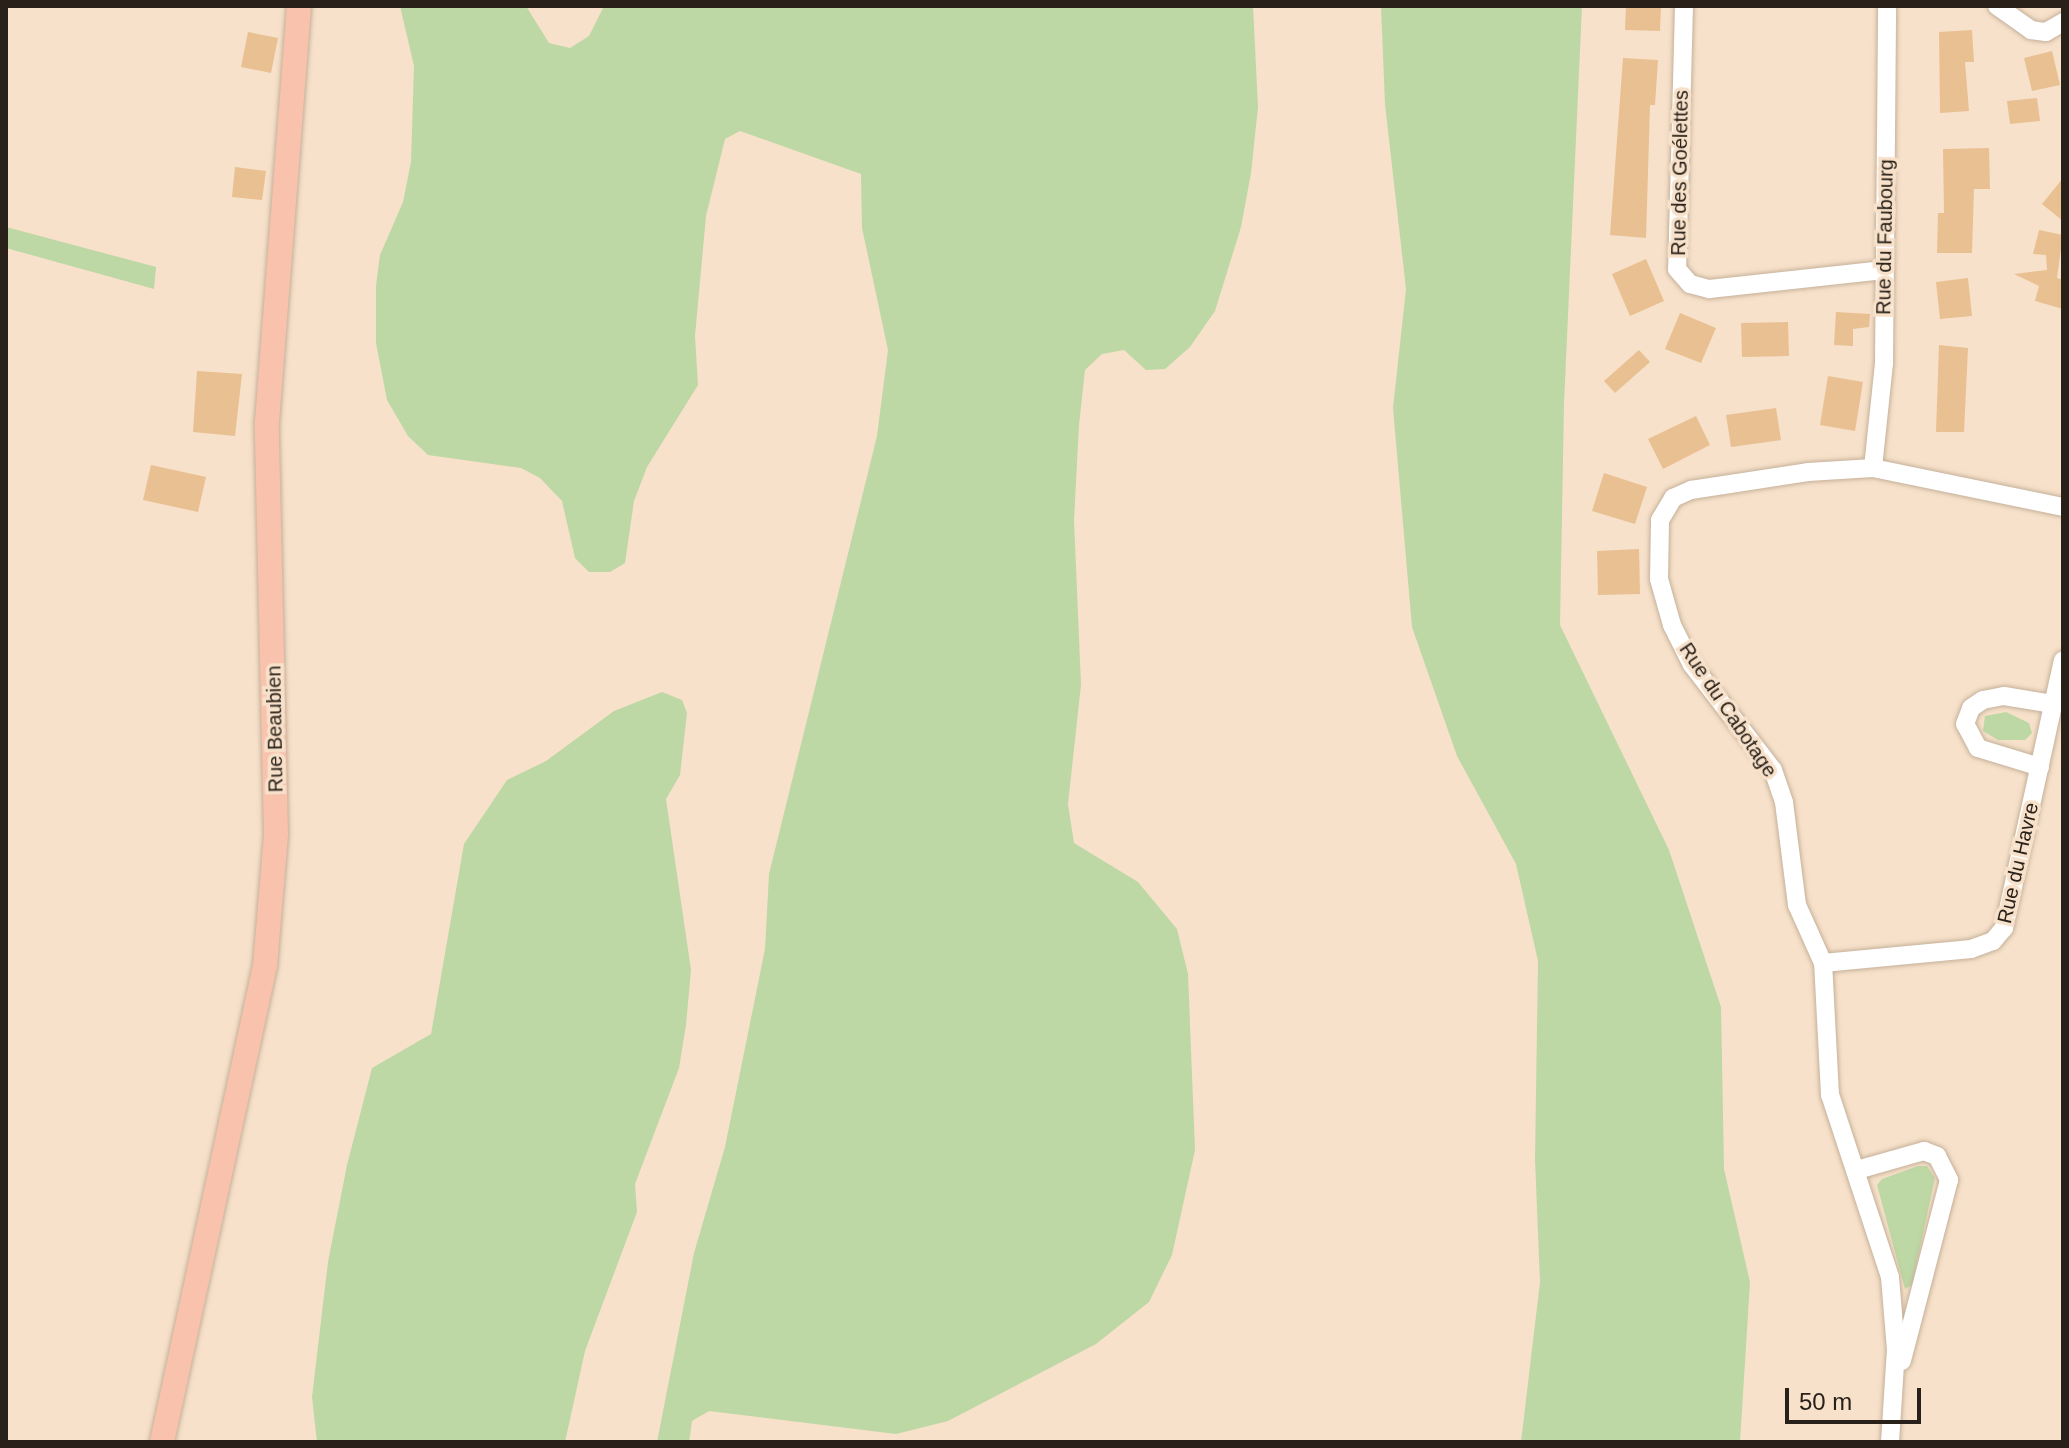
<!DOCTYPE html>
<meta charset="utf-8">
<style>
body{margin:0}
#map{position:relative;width:2069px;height:1448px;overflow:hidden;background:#f7e1ca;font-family:Helvetica,sans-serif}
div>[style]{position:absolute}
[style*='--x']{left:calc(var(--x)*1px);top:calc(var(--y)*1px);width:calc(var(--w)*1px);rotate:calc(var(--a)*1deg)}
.green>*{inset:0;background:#bdd8a4}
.building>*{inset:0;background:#e9c091}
.roads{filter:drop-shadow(0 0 2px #c5b099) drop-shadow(0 0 2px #c5b099)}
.minor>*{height:18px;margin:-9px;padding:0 9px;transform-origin:9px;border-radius:9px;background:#fff}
.major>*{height:24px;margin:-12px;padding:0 12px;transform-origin:12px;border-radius:12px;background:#f8c2ad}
span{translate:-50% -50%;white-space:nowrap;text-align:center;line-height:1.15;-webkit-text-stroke:7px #f7e1ca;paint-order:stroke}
.street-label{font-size:20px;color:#292119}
.frame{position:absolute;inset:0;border:8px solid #292119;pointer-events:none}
.scale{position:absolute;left:1785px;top:1388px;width:136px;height:36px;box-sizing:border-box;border:4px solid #292119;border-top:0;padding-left:10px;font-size:24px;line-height:28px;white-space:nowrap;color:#292119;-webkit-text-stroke:6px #f7e1ca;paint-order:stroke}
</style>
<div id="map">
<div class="green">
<i style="clip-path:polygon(400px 6px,526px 6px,549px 43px,570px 48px,589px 36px,604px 6px,1253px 6px,1258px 107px,1251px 173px,1241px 227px,1215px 311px,1190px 347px,1165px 369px,1146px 370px,1124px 350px,1102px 354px,1085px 370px,1079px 425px,1074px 520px,1081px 685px,1068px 804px,1074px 843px,1138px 882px,1177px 929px,1188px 974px,1195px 1150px,1172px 1255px,1149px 1302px,1096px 1344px,948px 1421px,896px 1434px,709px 1411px,692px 1421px,689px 1442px,657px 1442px,694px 1253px,725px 1147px,765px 949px,769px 874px,877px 436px,888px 350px,862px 228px,861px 174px,740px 131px,725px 139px,706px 216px,695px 336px,698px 385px,647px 467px,634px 501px,625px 563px,610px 572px,589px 572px,575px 558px,562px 501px,540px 478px,521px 468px,428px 455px,408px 436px,387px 400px,376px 343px,376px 286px,380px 255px,403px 202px,411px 162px,414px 66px)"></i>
<i style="clip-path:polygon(1381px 6px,1582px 6px,1564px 404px,1560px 625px,1669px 850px,1721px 1007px,1724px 1169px,1750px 1282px,1740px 1442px,1521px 1442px,1540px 1282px,1535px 1159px,1538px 961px,1516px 864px,1457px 756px,1412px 627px,1393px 408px,1406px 289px,1385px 104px)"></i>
<i style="clip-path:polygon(6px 227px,156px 267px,154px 289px,6px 248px)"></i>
<i style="clip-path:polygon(662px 692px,682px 700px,687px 713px,680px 775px,666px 799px,691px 970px,686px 1025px,679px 1068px,635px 1184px,637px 1212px,585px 1351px,565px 1442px,317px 1442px,312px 1397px,328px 1262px,347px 1165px,372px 1068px,431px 1034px,464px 844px,507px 780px,546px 761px,614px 711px)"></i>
<i style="clip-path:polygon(2006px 712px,2029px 723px,2032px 733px,2025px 740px,1998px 740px,1983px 731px,1985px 716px)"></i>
<i style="clip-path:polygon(1918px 1166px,1927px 1166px,1935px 1178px,1912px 1285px,1905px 1289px,1877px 1185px,1882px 1179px)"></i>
</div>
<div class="building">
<i style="clip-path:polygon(1626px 6px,1661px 6px,1660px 31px,1625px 30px)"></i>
<i style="clip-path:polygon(1972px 30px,1974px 62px,1965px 62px,1969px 111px,1940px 113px,1939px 32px)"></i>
<i style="clip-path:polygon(248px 32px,278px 38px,271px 73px,241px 67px)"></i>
<i style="clip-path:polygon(2052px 51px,2060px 85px,2032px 91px,2024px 58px)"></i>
<i style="clip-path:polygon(1623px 58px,1658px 60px,1655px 105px,1650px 105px,1646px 238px,1610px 235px)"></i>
<i style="clip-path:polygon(2037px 98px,2040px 121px,2010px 124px,2007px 101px)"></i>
<i style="clip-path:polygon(1989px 148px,1990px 189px,1974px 189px,1972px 253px,1937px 253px,1938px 213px,1944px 213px,1943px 149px)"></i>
<i style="clip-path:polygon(235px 167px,266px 171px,262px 200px,232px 197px)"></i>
<i style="clip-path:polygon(2063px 178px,2063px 221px,2042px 204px)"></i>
<i style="clip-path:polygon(2039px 230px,2063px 235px,2057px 278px,2063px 280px,2063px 309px,2035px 301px,2039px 286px,2014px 274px,2047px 270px,2046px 255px,2033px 254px)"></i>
<i style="clip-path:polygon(1646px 259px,1664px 301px,1630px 316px,1612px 274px)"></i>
<i style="clip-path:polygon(1968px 278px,1972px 316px,1940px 319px,1936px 282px)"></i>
<i style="clip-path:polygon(1836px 312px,1870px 314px,1869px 327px,1853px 329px,1853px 346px,1834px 345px)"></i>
<i style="clip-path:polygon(1680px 313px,1716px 328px,1701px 363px,1665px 349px)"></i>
<i style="clip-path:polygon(1788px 322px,1789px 356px,1742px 357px,1741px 323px)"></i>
<i style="clip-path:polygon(1939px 345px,1968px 348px,1964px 432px,1936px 432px)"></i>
<i style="clip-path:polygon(1639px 350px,1650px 362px,1615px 393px,1604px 381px)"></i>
<i style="clip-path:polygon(197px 371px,242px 374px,235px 436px,193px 432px)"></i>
<i style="clip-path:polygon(1828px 376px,1863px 382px,1855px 431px,1820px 425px)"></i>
<i style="clip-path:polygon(1776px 408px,1781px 440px,1731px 447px,1726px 415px)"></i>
<i style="clip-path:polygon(1696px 416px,1710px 445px,1663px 469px,1648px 439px)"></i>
<i style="clip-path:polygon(151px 465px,206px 477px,198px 512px,143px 500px)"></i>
<i style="clip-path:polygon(1604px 473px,1647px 487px,1635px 524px,1592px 511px)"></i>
<i style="clip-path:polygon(1639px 549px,1640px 594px,1598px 595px,1597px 551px)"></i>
</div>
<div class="roads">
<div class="minor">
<i style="--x:1684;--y:6;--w:263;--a:91.5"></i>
<i style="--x:1677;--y:269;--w:20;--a:49"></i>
<i style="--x:1690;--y:284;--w:20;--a:15"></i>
<i style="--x:1709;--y:289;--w:176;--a:-6.2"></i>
<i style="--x:1997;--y:6;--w:42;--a:35.2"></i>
<i style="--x:2031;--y:30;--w:15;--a:8"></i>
<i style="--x:2046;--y:32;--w:20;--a:-30"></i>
<i style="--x:1873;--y:468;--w:105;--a:-84"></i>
<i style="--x:1884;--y:364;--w:358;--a:-89.5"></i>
<i style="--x:2040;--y:767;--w:65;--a:-163"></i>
<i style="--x:1978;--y:748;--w:27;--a:-118"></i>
<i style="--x:1965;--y:724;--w:17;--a:-69"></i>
<i style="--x:1971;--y:708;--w:14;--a:-34"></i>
<i style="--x:1983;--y:700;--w:21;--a:-11"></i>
<i style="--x:2004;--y:696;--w:50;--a:9.3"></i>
<i style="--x:1823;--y:963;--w:149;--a:-5.4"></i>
<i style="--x:1971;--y:949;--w:23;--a:-20"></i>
<i style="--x:1993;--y:941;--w:17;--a:-50"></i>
<i style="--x:2004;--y:928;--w:274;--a:-77.6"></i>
<i style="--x:1857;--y:1170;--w:70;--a:-15.8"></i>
<i style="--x:1924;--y:1151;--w:14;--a:21"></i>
<i style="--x:1937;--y:1156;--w:27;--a:63"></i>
<i style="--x:1949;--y:1180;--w:187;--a:104.6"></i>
<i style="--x:1890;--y:1442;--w:92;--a:-86.3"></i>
<i style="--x:1896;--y:1350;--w:73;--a:-94.7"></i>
<i style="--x:1890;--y:1277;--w:192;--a:-108.2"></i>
<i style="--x:1830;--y:1095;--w:132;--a:-93"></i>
<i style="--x:1823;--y:963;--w:64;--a:-114.1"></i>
<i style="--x:1797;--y:905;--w:104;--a:-97.2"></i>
<i style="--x:1784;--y:802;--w:34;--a:-109"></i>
<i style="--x:1773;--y:770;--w:133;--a:-127.6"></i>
<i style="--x:1692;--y:665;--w:45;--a:-116.6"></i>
<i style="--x:1672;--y:625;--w:48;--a:-105.8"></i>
<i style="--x:1659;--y:579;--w:59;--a:-89"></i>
<i style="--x:1660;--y:520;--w:26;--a:-59"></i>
<i style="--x:1673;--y:498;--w:20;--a:-24"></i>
<i style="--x:1691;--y:490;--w:118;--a:-8.7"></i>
<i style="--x:1808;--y:472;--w:65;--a:-3.5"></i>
<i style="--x:1873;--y:468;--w:194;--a:11.6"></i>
</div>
<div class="major">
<i style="--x:162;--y:1442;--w:487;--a:-77.8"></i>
<i style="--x:265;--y:966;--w:132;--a:-85.2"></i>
<i style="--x:276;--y:834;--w:412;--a:-91.3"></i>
<i style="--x:267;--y:422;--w:417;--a:-85.6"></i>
</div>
</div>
<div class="street-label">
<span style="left:1680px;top:173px;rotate:-89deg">Rue des Goélettes</span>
<span style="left:1885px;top:237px;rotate:-89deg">Rue du Faubourg</span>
<span style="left:1728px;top:710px;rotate:56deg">Rue du Cabotage</span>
<span style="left:275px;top:729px;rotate:-91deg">Rue Beaubien</span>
<span style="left:2018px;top:863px;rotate:-77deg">Rue du Havre</span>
</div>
<div class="frame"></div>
<div class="scale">50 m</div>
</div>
